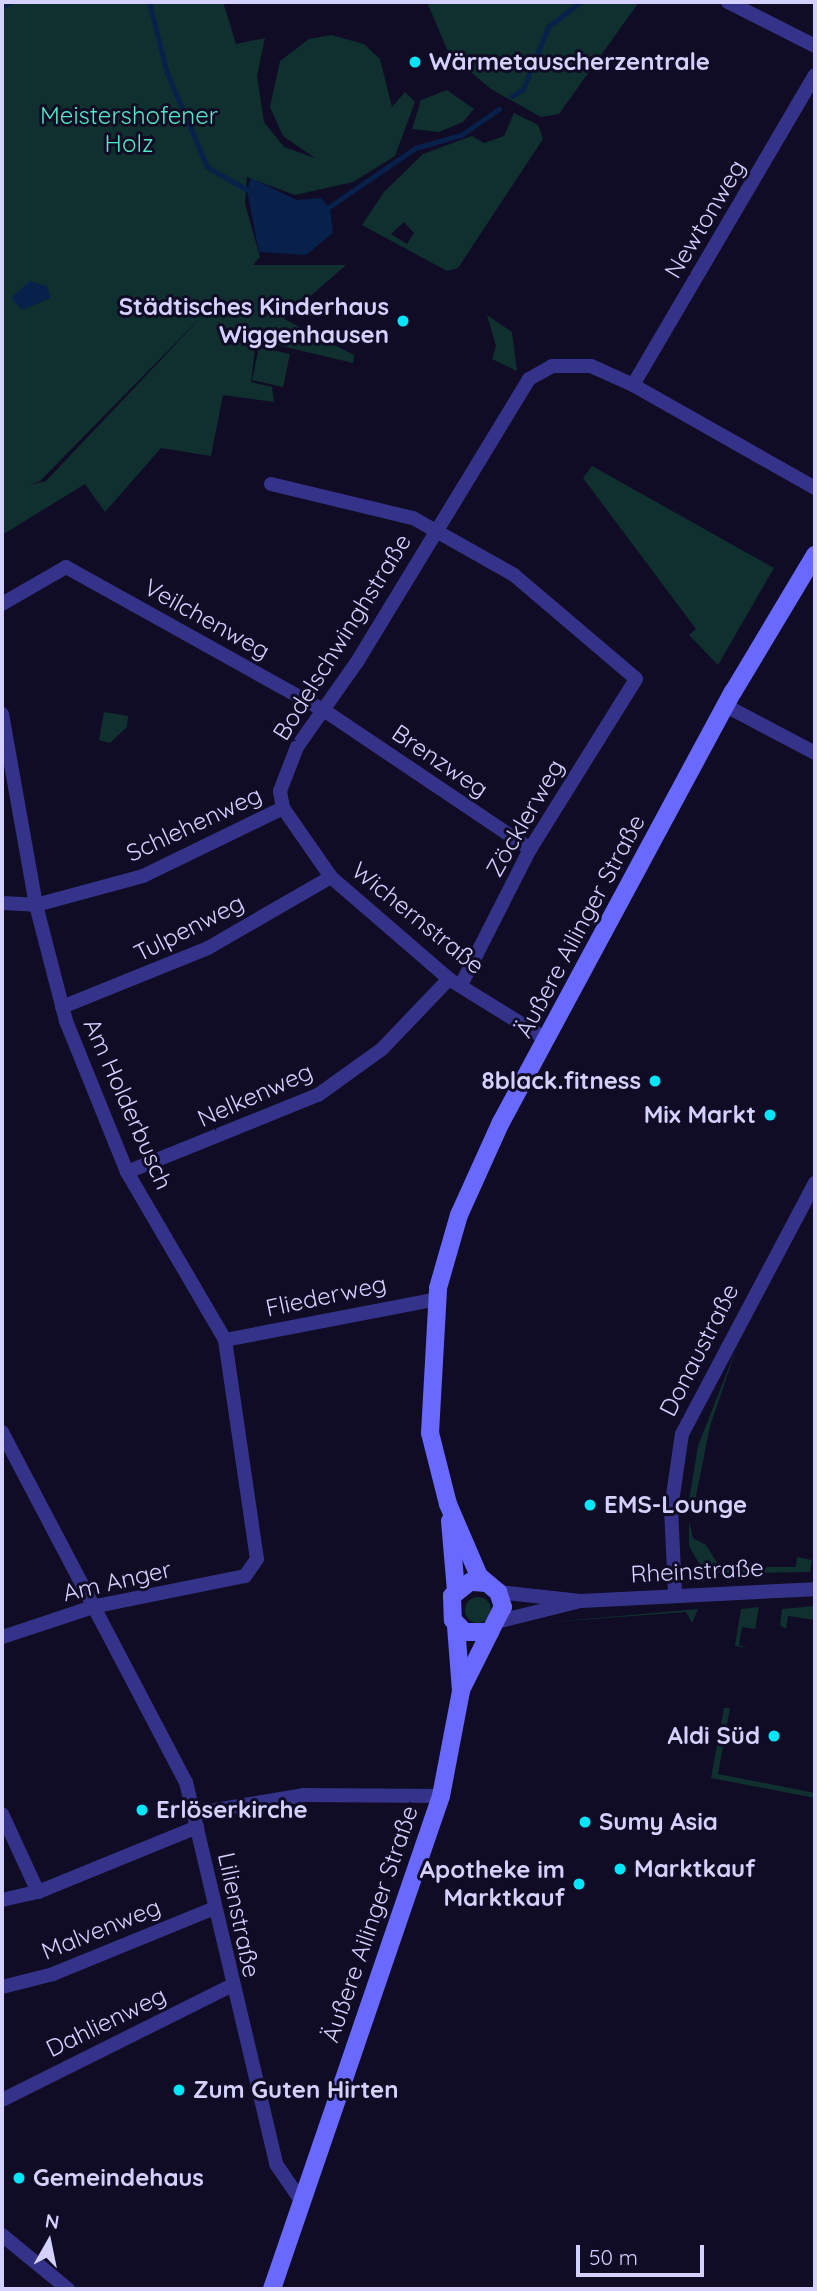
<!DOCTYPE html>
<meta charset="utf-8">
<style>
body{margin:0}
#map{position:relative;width:817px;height:2291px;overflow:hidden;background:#100c26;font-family:Quicksand,sans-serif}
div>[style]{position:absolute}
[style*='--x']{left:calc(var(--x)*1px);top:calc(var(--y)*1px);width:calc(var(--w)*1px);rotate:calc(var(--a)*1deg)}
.green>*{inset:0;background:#0f302e}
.round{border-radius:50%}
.water>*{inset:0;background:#07214a}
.stream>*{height:5px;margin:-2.5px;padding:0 2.5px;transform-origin:2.5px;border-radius:2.5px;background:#07214a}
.street>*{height:14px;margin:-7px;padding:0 7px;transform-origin:7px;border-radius:7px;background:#353389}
.secondary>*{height:18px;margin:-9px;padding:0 9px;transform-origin:9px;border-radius:9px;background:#6968ff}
.dots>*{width:19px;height:19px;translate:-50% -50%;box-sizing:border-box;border:4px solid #100c26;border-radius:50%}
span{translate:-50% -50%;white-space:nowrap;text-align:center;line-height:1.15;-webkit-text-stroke:6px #100c26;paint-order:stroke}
.poi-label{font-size:24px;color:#d5d1ff;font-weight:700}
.left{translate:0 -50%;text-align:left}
.right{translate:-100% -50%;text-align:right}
.park-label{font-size:24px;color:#51eac2}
.street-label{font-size:24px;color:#d5d1ff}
.frame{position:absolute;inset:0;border:4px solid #d5d1ff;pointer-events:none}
.north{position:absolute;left:14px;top:2207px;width:70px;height:70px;-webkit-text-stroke:5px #100c26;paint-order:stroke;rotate:9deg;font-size:19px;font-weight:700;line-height:28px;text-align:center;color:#d5d1ff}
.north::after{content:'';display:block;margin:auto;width:24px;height:32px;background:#d5d1ff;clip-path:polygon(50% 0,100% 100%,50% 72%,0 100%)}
.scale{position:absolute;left:576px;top:2245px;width:128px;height:32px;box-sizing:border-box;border:4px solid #d5d1ff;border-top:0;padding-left:9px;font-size:21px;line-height:24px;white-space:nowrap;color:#d5d1ff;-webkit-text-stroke:5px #100c26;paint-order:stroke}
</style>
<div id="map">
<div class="green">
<i style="clip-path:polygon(evenodd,2px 2px,223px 2px,236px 44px,265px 38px,257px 76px,264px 122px,284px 147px,315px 158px,283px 136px,270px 107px,280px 61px,309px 39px,331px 35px,364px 44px,380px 59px,392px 107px,405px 92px,415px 102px,395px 156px,353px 182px,295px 195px,247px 177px,245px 204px,260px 257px,253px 265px,346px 265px,284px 319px,354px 355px,353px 363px,256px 340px,251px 382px,272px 387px,274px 402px,223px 395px,211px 456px,161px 448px,105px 512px,85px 484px,2px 535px,2px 2px,208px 310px,46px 481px,30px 485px,40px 481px,208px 310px)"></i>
<i style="clip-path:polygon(427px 2px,639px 2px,559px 114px,541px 117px,491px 89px,449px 54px)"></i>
<i style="clip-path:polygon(447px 90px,474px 109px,463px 122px,439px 132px,412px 129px,421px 100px)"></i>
<i style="clip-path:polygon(evenodd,514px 113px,538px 125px,543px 139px,458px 268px,447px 271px,362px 225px,384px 192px,423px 154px,472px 136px,484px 143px,504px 136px,514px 113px,404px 222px,414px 233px,407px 244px,391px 234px,404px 222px)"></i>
<i style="clip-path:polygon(487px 315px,512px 332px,517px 371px,492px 359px,496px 346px)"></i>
<i style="clip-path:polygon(259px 347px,290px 354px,283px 387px,252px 380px)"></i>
<i style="clip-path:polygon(592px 466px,774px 568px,718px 665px,689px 635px,696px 629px,583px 478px)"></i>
<i style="clip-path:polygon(104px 712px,128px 716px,127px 727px,110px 743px,99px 740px)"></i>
<i style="clip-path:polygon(738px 1344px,710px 1426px,695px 1501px,689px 1500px,698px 1446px)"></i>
<i style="clip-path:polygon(689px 1521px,693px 1538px,706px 1545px,719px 1566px,746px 1567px,745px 1573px,714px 1573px,700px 1565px,689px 1546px)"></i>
<i style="clip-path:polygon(797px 1557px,812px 1560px,810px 1572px,751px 1573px,751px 1567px,796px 1567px)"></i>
<i class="round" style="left:465px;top:1597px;width:26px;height:26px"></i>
<i style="clip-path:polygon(815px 1606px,815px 1620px,788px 1616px,786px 1629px,780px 1625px,782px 1609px)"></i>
<i style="clip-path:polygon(759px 1607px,755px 1629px,742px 1627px,739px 1645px,747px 1648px,735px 1646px,741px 1609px)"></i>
<i style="clip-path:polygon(698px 1609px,692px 1623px,686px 1612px,540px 1623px)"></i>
<i style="clip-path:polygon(724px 1708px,730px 1708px,718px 1774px,815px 1793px,815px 1798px,711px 1778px)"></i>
</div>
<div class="water">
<i style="clip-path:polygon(251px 178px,297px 200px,321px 198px,330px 208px,333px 233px,306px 255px,259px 252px,247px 190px)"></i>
<i style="clip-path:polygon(30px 281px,47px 286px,51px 298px,22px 310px,11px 298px)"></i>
</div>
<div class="stream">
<i style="--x:149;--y:2;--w:73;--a:75.8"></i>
<i style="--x:167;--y:73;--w:102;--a:66.9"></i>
<i style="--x:207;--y:167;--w:53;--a:29.5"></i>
<i style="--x:2;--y:7;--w:9;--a:-32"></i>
<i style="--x:512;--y:96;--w:13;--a:-32"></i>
<i style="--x:523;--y:89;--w:67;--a:-68"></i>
<i style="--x:548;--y:27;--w:41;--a:-38"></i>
<i style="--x:326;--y:209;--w:108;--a:-34.4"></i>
<i style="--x:415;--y:148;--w:48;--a:-15.8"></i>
<i style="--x:461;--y:135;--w:46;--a:-34.4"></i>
</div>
<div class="street">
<i style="--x:728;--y:2;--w:97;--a:26.8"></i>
<i style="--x:633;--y:385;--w:359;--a:-59.6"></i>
<i style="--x:271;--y:484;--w:146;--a:13.5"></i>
<i style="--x:413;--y:518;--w:116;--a:29.4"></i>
<i style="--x:514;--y:575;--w:160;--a:40.4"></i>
<i style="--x:636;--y:679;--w:200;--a:121.9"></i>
<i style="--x:530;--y:849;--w:153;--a:116.9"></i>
<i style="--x:2;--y:604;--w:74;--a:-30"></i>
<i style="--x:66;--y:567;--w:296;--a:29.1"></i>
<i style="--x:325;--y:711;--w:247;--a:33.9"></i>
<i style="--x:726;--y:706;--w:101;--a:27.8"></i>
<i style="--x:2;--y:714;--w:194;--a:79.9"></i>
<i style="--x:36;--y:905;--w:120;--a:75.5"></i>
<i style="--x:66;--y:1021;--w:163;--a:68"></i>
<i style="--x:127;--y:1172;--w:194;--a:59.7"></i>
<i style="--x:225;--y:1340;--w:221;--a:81.7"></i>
<i style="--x:257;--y:1559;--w:21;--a:125"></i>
<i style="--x:245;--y:1576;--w:152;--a:168.6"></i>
<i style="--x:96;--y:1606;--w:99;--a:161.7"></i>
<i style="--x:2;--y:903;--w:34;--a:3"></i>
<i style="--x:36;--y:905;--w:111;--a:-15.2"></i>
<i style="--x:143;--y:876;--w:156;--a:-25.9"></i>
<i style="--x:62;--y:1007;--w:157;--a:-22"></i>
<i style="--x:208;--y:948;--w:142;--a:-30"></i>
<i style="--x:546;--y:1039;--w:114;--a:-148.3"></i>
<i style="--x:449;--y:979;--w:156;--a:-139.2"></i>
<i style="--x:331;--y:877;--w:84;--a:-124.8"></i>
<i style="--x:283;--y:808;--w:17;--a:-100"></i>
<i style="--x:280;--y:791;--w:47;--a:-68.9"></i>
<i style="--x:297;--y:747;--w:104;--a:-54.8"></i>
<i style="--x:357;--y:662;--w:331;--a:-58.7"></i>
<i style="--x:529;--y:379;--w:26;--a:-29"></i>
<i style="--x:552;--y:366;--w:39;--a:0"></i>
<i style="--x:591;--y:366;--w:46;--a:24.3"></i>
<i style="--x:633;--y:385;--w:209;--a:29.5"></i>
<i style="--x:127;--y:1172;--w:206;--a:-22"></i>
<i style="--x:318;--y:1095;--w:79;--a:-35.7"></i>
<i style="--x:382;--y:1049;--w:97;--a:-46.3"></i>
<i style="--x:225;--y:1340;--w:216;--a:-10.9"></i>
<i style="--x:2;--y:1432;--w:395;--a:62.3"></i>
<i style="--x:186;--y:1782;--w:392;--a:76.7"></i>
<i style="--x:276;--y:2164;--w:46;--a:55.6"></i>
<i style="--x:498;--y:1592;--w:83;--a:6.2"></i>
<i style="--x:581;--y:1601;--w:234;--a:-2.9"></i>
<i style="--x:675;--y:1593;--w:84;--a:-92.7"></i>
<i style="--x:671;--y:1509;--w:76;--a:-81.7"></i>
<i style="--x:682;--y:1434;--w:284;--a:-62.1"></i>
<i style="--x:500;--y:1621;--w:83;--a:-13.9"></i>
<i style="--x:197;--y:1813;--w:109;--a:-9.5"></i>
<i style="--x:304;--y:1795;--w:137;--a:0.4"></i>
<i style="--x:2;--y:1814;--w:86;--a:65.2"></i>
<i style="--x:38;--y:1892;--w:172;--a:-22.2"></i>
<i style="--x:2;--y:1900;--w:37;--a:-13"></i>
<i style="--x:2;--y:1987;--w:53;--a:-14.3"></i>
<i style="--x:53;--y:1974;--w:175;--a:-22.2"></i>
<i style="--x:2;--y:2100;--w:256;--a:-26.5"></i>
<i style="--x:2;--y:2235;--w:85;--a:39.3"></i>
</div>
<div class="secondary">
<i style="--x:450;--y:1521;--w:70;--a:85.1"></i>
<i style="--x:486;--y:1583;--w:16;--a:-176"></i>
<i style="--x:470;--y:1582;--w:23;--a:142"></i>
<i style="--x:452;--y:1596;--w:24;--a:88"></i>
<i style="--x:453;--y:1620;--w:17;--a:45"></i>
<i style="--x:465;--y:1632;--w:25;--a:0"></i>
<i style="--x:490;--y:1632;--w:28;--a:-63"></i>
<i style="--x:503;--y:1607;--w:16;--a:-108"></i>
<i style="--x:498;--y:1592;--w:25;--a:-140"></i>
<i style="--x:479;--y:1576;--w:78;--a:-113.3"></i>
<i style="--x:448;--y:1504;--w:73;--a:-104.2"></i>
<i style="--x:430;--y:1433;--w:145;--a:-86.8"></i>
<i style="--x:438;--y:1288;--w:76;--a:-74"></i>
<i style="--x:459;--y:1215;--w:100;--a:-65.7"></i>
<i style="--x:500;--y:1124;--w:491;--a:-61.7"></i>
<i style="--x:733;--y:692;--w:160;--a:-59.1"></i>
<i style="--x:462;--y:1688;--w:63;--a:-63.4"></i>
<i style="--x:272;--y:2289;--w:521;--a:-71.08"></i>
<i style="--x:441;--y:1796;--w:107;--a:-79.2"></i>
<i style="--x:461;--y:1691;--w:65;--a:-94.4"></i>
</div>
<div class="dots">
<i style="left:415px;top:62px;background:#00e7fc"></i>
<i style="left:403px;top:321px;background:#00e7fc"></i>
<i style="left:655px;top:1081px;background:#00e7fc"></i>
<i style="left:770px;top:1115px;background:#00e7fc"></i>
<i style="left:590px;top:1505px;background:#00e7fc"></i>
<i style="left:774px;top:1736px;background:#00e7fc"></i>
<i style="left:142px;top:1810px;background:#00e7fc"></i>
<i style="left:585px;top:1822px;background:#00e7fc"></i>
<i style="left:620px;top:1869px;background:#00e7fc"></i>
<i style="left:579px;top:1884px;background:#00e7fc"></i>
<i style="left:179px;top:2090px;background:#00e7fc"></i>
<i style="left:19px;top:2178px;background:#00e7fc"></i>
</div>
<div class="poi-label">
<span class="left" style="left:429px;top:62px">Wärmetauscherzentrale</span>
<span class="right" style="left:389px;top:321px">Städtisches Kinderhaus<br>Wiggenhausen</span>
<span class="right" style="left:641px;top:1081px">8black.fitness</span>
<span class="right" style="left:756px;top:1115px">Mix Markt</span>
<span class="left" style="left:604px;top:1505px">EMS-Lounge</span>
<span class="right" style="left:760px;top:1736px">Aldi Süd</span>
<span class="left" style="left:156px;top:1810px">Erlöserkirche</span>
<span class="left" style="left:599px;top:1822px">Sumy Asia</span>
<span class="left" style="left:634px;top:1869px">Marktkauf</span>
<span class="right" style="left:565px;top:1884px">Apotheke im<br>Marktkauf</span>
<span class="left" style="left:193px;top:2090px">Zum Guten Hirten</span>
<span class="left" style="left:33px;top:2178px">Gemeindehaus</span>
</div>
<div class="park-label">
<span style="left:129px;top:130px">Meistershofener<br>Holz</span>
</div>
<div class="street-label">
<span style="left:705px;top:219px;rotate:-59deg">Newtonweg</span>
<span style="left:207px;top:619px;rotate:29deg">Veilchenweg</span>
<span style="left:342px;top:637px;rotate:-58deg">Bodelschwinghstraße</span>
<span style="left:440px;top:761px;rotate:34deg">Brenzweg</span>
<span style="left:525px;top:818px;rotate:-60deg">Zöcklerweg</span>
<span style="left:194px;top:824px;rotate:-25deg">Schlehenweg</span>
<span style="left:418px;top:918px;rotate:39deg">Wichernstraße</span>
<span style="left:580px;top:926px;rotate:-62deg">Äußere Ailinger Straße</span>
<span style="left:189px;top:928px;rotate:-27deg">Tulpenweg</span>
<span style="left:255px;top:1095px;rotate:-24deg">Nelkenweg</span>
<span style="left:128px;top:1104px;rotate:66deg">Am Holderbusch</span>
<span style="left:326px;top:1296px;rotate:-12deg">Fliederweg</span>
<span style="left:699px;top:1350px;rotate:-63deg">Donaustraße</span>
<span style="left:697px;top:1571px;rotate:-3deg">Rheinstraße</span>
<span style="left:117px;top:1581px;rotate:-13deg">Am Anger</span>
<span style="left:239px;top:1915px;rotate:78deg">Lilienstraße</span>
<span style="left:370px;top:1924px;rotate:-71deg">Äußere Ailinger Straße</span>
<span style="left:101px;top:1929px;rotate:-22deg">Malvenweg</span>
<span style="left:106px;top:2022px;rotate:-26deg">Dahlienweg</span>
</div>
<div class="frame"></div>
<div class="north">N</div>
<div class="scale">50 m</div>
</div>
